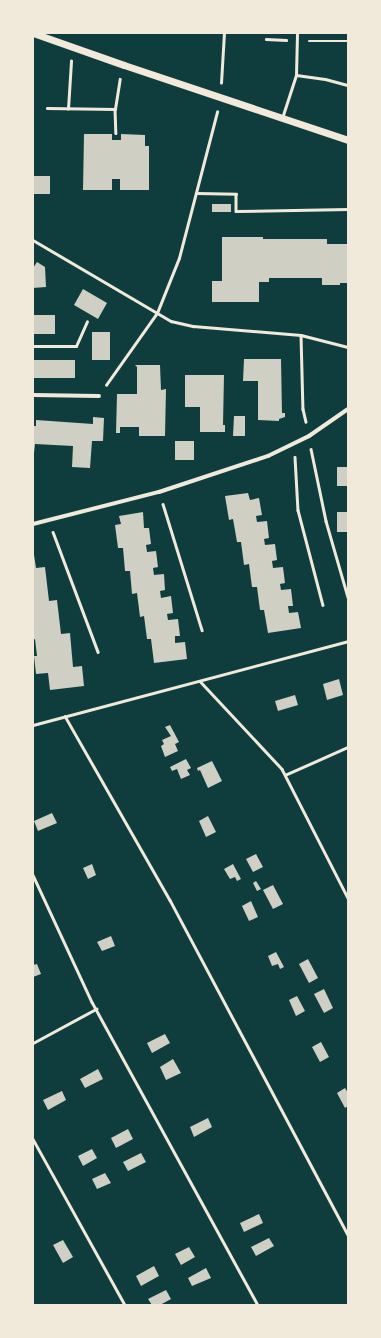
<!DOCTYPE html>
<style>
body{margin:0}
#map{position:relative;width:381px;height:1338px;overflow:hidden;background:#0f3d3e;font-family:"Noto Sans",sans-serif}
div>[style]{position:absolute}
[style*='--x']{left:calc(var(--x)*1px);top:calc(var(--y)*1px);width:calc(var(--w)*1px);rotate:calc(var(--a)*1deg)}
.building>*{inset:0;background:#cfcfc3}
.path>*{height:2.5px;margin:-1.25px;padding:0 1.25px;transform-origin:1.25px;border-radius:1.25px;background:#f1e9da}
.service>*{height:3px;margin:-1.5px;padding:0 1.5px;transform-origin:1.5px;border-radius:1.5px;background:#f1e9da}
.minor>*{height:4px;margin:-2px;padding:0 2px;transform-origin:2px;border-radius:2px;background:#f1e9da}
.tertiary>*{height:7px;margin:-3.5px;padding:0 3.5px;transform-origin:3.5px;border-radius:3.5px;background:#f1e9da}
span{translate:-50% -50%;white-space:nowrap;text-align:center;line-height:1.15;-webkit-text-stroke:3px #f1e9da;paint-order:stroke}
.frame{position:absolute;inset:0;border:34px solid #f1e9da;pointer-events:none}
</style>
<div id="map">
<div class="building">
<i style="clip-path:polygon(84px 134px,112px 134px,112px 140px,121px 140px,121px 134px,145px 135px,145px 146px,149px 146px,149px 190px,120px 190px,120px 179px,112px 179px,112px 190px,83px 190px)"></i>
<i style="clip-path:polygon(33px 176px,50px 176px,50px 194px,33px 194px)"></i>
<i style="clip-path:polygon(212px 204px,231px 204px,231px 212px,212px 212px)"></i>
<i style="clip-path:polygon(222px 237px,263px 237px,263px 239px,327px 239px,327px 244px,348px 244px,348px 283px,340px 283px,340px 285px,322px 285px,322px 278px,269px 278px,269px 282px,259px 282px,259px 302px,212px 302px,212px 281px,222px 281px)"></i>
<i style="clip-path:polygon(37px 262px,45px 267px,46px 287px,33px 288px,33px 268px)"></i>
<i style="clip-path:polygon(83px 289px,107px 303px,98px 319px,74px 305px)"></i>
<i style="clip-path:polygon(33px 315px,55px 315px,55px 334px,33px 334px)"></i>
<i style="clip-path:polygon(92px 332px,110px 332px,110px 360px,92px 360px)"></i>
<i style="clip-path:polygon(244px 359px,281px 359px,282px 413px,285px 413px,285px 417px,279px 419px,279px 421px,258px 420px,258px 381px,243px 381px)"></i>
<i style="clip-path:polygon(33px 360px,75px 360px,75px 378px,33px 378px)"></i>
<i style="clip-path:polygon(135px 365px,160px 365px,161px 390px,166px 389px,165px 436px,139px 436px,139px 427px,120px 427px,120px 433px,116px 433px,117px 394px,137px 394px,137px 367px)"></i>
<i style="clip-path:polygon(185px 375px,224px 375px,223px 425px,225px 425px,225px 432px,200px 432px,200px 407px,185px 407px)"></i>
<i style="clip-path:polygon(234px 416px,245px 416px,245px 436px,233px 436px)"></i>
<i style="clip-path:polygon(93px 417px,104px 418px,103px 441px,92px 441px,90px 468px,72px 467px,73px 446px,35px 444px,33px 462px,33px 426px,36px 426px,36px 420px,93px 424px)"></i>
<i style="clip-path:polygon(175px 441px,194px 441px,194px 460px,175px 460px)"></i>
<i style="clip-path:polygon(337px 467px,348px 467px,348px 486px,337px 486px)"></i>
<i style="clip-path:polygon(248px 493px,250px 500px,259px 498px,262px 515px,256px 516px,257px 522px,267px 521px,269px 538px,264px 539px,265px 545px,275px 544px,277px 560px,272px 561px,273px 568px,283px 567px,285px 583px,280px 584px,281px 590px,291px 589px,293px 606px,288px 606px,289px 613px,298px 612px,301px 628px,268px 633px,264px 610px,260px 610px,257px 587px,252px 587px,249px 564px,244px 565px,241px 542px,237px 542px,233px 519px,229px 520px,225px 496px)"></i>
<i style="clip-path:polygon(143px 512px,144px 528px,149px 528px,151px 544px,146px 545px,147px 552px,156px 551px,158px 567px,153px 568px,154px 575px,164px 574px,165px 590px,160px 591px,161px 598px,171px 596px,173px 613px,167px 614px,168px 620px,178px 619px,180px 636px,175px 636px,175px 643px,185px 642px,187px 659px,154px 663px,151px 639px,147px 639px,144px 616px,140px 617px,137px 593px,132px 594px,130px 571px,125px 571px,123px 548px,118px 548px,115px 525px,121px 524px,119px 516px)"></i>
<i style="clip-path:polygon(337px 512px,348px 512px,348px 532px,337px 532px)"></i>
<i style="clip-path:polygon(33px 548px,36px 568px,45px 567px,49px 601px,57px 600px,61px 634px,70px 633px,73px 667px,82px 666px,84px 686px,50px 690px,48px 673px,36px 674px,34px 656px,37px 656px,35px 639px,33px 640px)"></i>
<i style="clip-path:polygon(339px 679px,343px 695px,327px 700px,323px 684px)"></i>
<i style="clip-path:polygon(295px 695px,298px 705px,278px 711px,275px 701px)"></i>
<i style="clip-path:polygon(170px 725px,179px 742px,175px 744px,178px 751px,165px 757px,161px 746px,164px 744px,162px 740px,171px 736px,165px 727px)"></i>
<i style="clip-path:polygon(186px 759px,191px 768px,187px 770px,190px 775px,181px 779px,177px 769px,172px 771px,170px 767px)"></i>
<i style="clip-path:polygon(212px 761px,222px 781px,208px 788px,200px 770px,198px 771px,197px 768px)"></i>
<i style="clip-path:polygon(52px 813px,57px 823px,38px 831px,34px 821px)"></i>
<i style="clip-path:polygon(208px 816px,216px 832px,206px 837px,199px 821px)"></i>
<i style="clip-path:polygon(256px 854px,263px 867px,253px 872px,246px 859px)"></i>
<i style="clip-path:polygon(92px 864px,96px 875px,88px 879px,83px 868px)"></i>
<i style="clip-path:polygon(233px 864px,241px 879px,237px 881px,235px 877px,230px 879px,224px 869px)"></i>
<i style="clip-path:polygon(256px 881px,261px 889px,257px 891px,253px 883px)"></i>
<i style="clip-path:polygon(273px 885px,283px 904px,273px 909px,263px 890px)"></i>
<i style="clip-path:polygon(251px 901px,258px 917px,249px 921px,242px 906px)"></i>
<i style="clip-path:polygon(111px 936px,115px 946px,102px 951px,97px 942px)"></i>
<i style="clip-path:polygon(276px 952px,284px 967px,280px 969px,278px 964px,272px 966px,268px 956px)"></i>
<i style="clip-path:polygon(308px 959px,318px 978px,309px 983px,299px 964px)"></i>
<i style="clip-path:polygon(37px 964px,41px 974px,33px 977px,33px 965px)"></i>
<i style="clip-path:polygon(324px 989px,333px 1008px,324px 1013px,314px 994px)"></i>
<i style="clip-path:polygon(297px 996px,305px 1011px,296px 1016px,289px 1000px)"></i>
<i style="clip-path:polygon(165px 1034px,170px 1043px,152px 1053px,147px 1043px)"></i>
<i style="clip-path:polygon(321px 1042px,329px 1057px,320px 1062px,312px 1047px)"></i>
<i style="clip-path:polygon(173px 1059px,181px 1073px,166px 1080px,160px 1067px)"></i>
<i style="clip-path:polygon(98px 1069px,103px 1079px,85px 1088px,80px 1079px)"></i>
<i style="clip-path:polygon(345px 1088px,348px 1093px,348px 1106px,345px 1108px,337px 1093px)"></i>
<i style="clip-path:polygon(62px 1091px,66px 1100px,48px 1110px,43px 1100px)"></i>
<i style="clip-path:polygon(208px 1118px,212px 1127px,194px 1137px,190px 1127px)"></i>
<i style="clip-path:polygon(128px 1129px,133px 1139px,116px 1148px,111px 1138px)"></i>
<i style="clip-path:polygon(92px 1149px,97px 1158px,83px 1166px,78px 1156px)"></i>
<i style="clip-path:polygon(141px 1153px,146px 1162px,128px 1171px,123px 1162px)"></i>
<i style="clip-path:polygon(105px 1173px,111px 1183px,97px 1189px,92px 1179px)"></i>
<i style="clip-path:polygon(259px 1214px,263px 1223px,244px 1232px,240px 1223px)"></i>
<i style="clip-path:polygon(269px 1238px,274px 1246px,256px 1256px,251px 1247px)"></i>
<i style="clip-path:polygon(63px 1240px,73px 1257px,63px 1263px,53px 1245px)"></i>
<i style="clip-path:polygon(189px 1247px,195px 1257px,181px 1265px,175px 1254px)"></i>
<i style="clip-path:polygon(154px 1266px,159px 1276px,141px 1286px,136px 1276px)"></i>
<i style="clip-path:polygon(206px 1268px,211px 1278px,192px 1286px,188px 1278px)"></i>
<i style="clip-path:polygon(166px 1290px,171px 1299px,160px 1305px,152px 1305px,148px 1299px)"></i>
</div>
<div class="path">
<i style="--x:266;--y:39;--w:20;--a:3"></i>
<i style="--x:309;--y:41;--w:39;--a:0"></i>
<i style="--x:221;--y:83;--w:50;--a:-86.6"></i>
<i style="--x:47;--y:108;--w:68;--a:0.8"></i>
<i style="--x:115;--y:109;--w:30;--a:-81"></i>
<i style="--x:68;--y:109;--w:48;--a:-86.4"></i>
<i style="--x:115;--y:109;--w:24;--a:88"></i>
<i style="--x:197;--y:193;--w:39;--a:1"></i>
<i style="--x:236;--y:194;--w:17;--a:90"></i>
<i style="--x:236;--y:211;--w:112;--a:-1"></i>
<i style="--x:33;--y:240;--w:160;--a:30.4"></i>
<i style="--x:171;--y:321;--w:23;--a:13"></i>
<i style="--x:193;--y:326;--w:108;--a:4.8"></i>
<i style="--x:301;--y:335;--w:49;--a:14.3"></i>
<i style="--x:301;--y:335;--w:74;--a:88.5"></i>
<i style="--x:303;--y:409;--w:13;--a:77"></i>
<i style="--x:106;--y:385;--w:88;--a:-54.7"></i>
<i style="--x:157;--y:313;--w:59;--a:-68.2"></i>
<i style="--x:179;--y:258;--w:151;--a:-75.4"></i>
<i style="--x:311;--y:449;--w:74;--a:78.2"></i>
<i style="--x:326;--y:521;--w:79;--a:73.9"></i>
<i style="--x:295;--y:457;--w:53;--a:86.8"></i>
<i style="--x:298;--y:510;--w:98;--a:75.3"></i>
<i style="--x:163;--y:504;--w:132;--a:72.8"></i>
<i style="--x:53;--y:532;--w:128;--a:69.4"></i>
<i style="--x:200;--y:681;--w:120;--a:47"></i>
<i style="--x:282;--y:769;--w:145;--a:62.9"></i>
<i style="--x:65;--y:716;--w:212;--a:60.3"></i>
<i style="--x:170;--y:900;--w:379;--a:62"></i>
<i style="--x:33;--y:725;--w:326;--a:-14.9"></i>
<i style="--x:285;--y:775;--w:69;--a:-24"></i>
<i style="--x:33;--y:875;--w:140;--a:65.1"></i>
<i style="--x:92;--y:1002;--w:345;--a:61.3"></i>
<i style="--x:33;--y:1043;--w:72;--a:-28.4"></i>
<i style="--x:33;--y:1139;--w:190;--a:61"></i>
</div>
<div class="service">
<i style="--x:296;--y:75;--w:29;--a:8"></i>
<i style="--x:325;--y:79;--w:24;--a:15"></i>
<i style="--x:282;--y:118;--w:45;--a:-72"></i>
<i style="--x:296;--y:75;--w:42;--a:-88.6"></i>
<i style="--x:33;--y:346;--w:43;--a:0"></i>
<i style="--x:76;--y:346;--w:27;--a:-66"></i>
</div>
<div class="minor">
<i style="--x:33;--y:395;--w:66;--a:0.9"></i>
<i style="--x:33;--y:524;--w:130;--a:-14.3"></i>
<i style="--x:159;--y:492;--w:115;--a:-18.3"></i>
<i style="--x:268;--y:456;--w:46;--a:-26"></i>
<i style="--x:309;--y:436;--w:47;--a:-34.7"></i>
</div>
<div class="tertiary">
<i style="--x:33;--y:33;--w:96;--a:19.4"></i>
<i style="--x:124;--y:65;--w:236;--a:18.5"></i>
</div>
<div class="frame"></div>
</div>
